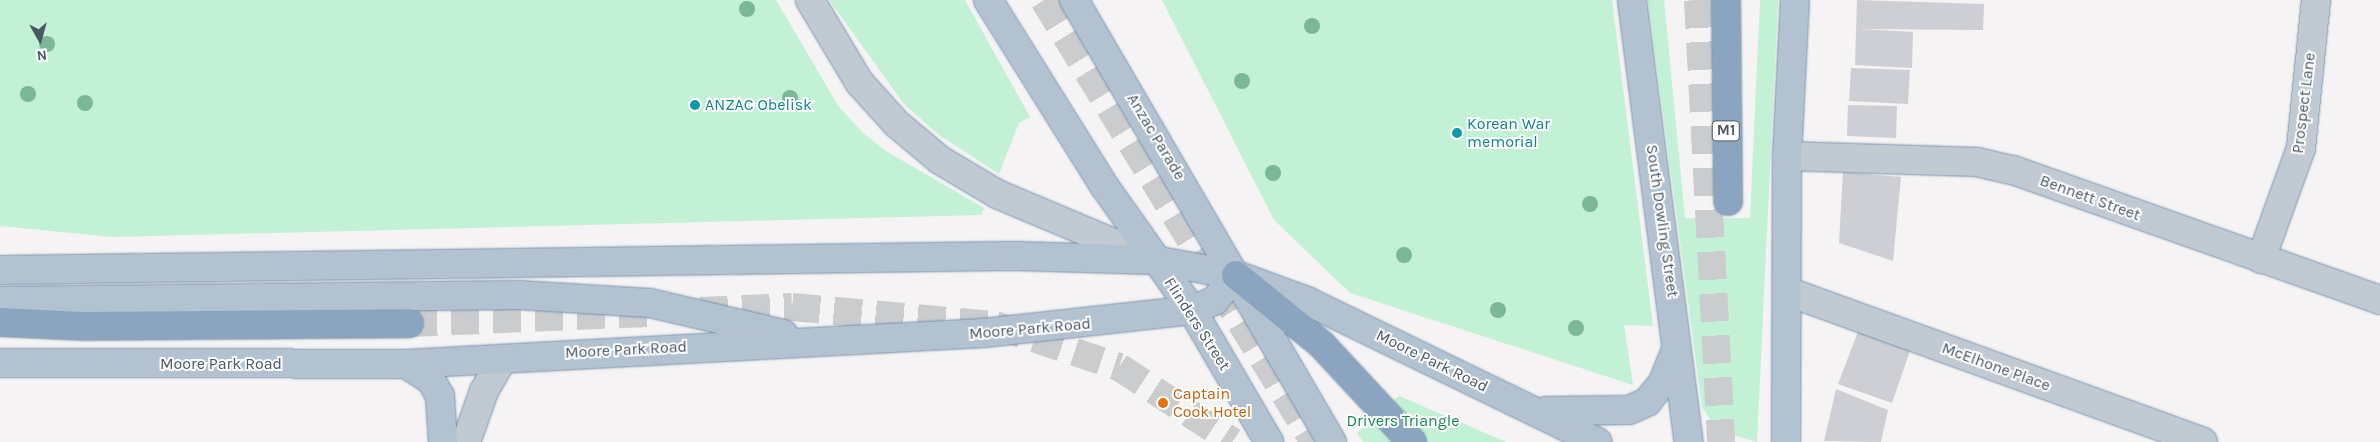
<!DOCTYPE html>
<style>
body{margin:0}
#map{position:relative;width:2380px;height:442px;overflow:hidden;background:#f5f3f3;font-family:Karla,sans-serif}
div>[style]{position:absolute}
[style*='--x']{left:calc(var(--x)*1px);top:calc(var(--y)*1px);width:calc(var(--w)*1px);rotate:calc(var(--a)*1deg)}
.green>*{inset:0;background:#c3f1d5}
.building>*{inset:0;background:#cdcfd5}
.highway-tunnel>*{height:28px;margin-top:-14px;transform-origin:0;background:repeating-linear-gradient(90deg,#caccce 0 28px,transparent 0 42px)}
.roads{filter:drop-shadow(0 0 1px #7690ad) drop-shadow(0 0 1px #7690ad)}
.minor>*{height:28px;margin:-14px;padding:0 14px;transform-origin:14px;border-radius:14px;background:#c1cad2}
.major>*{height:28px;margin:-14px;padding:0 14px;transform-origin:14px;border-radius:14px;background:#b3c2d1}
.highway>*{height:28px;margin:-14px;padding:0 14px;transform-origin:14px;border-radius:14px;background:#8ba5c1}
.trees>*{width:16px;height:16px;margin:-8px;border-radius:50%;background:#7bb799}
.dots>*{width:14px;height:14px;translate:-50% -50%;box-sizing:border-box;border:2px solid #fff;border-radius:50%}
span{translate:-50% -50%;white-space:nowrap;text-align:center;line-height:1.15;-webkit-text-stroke:4px #fff;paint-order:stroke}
.shield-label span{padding:1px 4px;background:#fff;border:1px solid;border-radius:4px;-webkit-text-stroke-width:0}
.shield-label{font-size:15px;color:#4a5661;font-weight:700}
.street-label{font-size:16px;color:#4a5661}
.culture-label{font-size:16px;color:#0d838f}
.left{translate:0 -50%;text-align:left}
.food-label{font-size:16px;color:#c56008}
.park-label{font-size:16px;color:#17864f}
.north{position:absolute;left:15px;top:15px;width:50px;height:50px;-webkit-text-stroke:4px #fff;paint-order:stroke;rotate:173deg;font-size:14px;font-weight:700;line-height:20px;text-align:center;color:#4a5661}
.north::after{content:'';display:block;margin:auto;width:18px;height:22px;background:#4a5661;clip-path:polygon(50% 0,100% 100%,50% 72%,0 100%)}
</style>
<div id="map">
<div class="green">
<i style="clip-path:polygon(0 0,776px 0,839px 107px,862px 132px,886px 151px,984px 208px,982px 215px,112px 237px,0 226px)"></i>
<i style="clip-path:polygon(829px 0,965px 0,1030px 117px,1019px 123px,999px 174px,939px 135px,904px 104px)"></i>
<i style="clip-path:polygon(1162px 0,1612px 0,1653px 326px,1624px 325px,1633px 385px,1350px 293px,1274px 220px)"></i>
<i style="clip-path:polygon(1648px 0,1664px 0,1685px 218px,1750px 218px,1760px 0,1778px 0,1757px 442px,1717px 430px,1702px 407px)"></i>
<i style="clip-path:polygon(1399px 396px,1506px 442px,1363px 442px,1357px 433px)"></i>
</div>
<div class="building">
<i style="clip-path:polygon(1857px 0,1984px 4px,1983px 30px,1860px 29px,1913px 32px,1912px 68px,1855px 65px)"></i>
<i style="clip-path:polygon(1851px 68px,1910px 70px,1908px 104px,1849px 101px)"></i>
<i style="clip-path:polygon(1848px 105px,1897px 106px,1896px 138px,1847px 136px)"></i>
<i style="clip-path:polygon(1843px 172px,1901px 177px,1893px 261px,1839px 243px)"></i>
<i style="clip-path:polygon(1859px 329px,1911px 348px,1892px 403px,1838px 384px)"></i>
<i style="clip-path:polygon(1836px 389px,1888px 410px,1881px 442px,1824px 441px)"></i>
</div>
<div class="highway-tunnel">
<i style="--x:1044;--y:0;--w:518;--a:58.58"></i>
<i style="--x:1698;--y:0;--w:443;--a:87"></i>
<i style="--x:700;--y:311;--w:92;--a:-2.5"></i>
<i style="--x:792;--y:307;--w:204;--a:5.1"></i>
<i style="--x:995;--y:325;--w:131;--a:18.7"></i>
<i style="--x:1119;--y:367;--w:136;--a:33.3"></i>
<i style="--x:409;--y:323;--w:238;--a:-2.4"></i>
</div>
<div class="roads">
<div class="minor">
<i style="--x:810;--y:0;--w:96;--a:59.1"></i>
<i style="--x:859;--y:82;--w:57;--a:47.9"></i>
<i style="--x:897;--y:124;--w:56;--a:39.9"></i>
<i style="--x:940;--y:160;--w:66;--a:30.8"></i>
<i style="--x:997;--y:194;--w:170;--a:22.8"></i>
<i style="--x:1787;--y:156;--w:190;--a:1.8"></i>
<i style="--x:1977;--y:162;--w:37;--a:13"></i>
<i style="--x:2013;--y:170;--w:389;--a:19.5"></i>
<i style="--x:2261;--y:259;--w:118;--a:-70.2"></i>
<i style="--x:2301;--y:148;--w:149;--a:-84.2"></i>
<i style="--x:1789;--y:292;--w:440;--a:19.9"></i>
<i style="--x:466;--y:442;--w:54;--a:-70.6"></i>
<i style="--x:484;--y:391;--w:36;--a:-60"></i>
</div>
<div class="major">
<i style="--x:988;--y:0;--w:221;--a:58"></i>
<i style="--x:1105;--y:187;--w:151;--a:54.7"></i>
<i style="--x:1192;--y:310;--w:153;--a:59.7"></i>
<i style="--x:1074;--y:0;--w:512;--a:59.73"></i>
<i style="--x:1632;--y:0;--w:446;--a:82.7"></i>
<i style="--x:0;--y:270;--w:1016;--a:-0.79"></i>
<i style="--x:1016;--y:256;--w:138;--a:1.7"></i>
<i style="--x:1154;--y:260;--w:83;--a:10.4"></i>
<i style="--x:1236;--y:275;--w:76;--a:20.1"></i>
<i style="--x:1307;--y:301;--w:323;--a:25.9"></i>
<i style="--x:0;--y:301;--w:519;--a:-0.66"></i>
<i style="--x:519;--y:295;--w:131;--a:3.5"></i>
<i style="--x:650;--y:303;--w:137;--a:13.1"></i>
<i style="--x:0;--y:363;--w:406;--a:0.1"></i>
<i style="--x:406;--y:364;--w:579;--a:-3.07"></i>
<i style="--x:984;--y:333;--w:209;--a:-6.3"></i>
<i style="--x:1192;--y:310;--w:24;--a:-22"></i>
<i style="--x:1214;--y:301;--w:34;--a:-50"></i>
<i style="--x:406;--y:364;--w:30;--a:33"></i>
<i style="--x:431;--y:380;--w:18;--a:61"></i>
<i style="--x:440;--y:396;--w:46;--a:86.3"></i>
<i style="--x:1546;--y:411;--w:83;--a:-0.7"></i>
<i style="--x:1629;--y:410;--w:20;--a:-24"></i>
<i style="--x:1647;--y:402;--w:26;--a:-51"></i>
<i style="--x:1663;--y:382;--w:35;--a:-68"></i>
<i style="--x:1786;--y:442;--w:286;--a:-89.8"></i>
<i style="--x:1787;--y:156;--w:156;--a:-87.1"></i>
</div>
<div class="highway">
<i style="--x:1726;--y:0;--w:201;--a:89.4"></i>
<i style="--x:1236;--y:275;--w:111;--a:39.1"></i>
<i style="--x:1322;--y:345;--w:132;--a:47.1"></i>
<i style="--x:0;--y:322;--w:84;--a:2.7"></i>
<i style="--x:84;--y:326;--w:325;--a:-0.5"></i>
</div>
</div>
<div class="trees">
<i style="left:747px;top:9px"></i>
<i style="left:1312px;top:26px"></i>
<i style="left:47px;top:44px"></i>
<i style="left:1242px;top:81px"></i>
<i style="left:28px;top:94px"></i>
<i style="left:790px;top:98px"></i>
<i style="left:85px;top:103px"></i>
<i style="left:1273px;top:173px"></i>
<i style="left:1590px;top:204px"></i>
<i style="left:1404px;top:255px"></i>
<i style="left:1498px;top:310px"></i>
<i style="left:1576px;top:328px"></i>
</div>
<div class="dots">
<i style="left:695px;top:105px;background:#0f9aa8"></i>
<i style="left:1457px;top:133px;background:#0f9aa8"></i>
<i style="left:1163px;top:403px;background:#e8710a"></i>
</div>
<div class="shield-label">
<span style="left:1726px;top:131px">M1</span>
</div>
<div class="street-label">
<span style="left:2304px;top:103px;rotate:-83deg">Prospect Lane</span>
<span style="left:1156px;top:137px;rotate:59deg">Anzac Parade</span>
<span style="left:2090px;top:198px;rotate:20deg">Bennett Street</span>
<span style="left:1662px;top:221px;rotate:82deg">South Dowling Street</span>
<span style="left:1197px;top:324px;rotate:57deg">Flinders Street</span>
<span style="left:1030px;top:329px;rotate:-5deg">Moore Park Road</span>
<span style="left:626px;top:350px;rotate:-3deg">Moore Park Road</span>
<span style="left:1432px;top:361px;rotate:26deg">Moore Park Road</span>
<span style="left:221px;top:364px">Moore Park Road</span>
<span style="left:1996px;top:367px;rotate:20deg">McElhone Place</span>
</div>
<div class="culture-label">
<span class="left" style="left:705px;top:105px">ANZAC Obelisk</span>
<span class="left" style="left:1467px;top:133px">Korean War<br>memorial</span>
</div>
<div class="food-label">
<span class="left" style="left:1173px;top:403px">Captain<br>Cook Hotel</span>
</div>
<div class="park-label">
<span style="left:1403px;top:421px">Drivers Triangle</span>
</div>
<div class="north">N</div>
</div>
